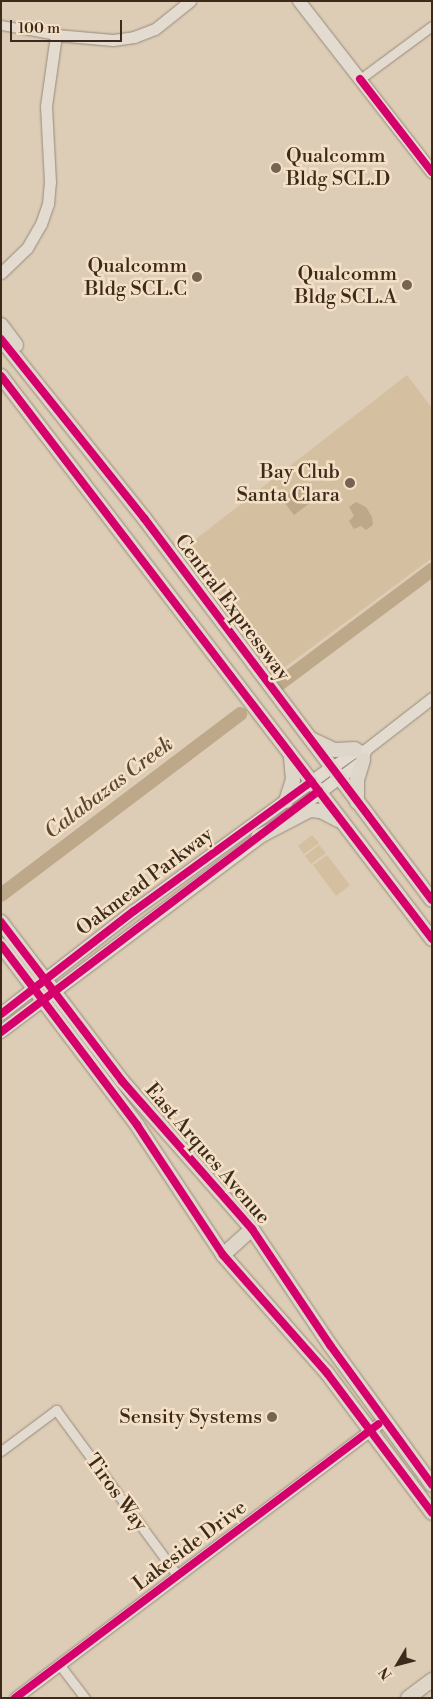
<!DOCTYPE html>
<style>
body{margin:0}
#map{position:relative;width:433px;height:1699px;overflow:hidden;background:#ddcdb6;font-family:"Libre Bodoni",serif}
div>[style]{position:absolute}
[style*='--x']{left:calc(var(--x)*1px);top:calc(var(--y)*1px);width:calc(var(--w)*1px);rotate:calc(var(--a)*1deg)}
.green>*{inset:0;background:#d5bfa1}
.water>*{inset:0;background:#bea88a}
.river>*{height:14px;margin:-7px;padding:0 7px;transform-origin:7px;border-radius:7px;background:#bea88a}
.roads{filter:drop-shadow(0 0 1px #968a7c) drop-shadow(0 0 1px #968a7c)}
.minor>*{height:9px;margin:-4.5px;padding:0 4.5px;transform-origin:4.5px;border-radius:4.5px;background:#e3dbd0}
.tertiary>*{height:11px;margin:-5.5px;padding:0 5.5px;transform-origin:5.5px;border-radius:5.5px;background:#e3dbd0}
.secondary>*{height:12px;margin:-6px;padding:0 6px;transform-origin:6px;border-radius:6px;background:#e3dbd0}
.primary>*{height:14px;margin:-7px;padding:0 7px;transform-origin:7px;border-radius:7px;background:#ded6c9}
.trunk>*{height:14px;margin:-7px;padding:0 7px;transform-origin:7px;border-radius:7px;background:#ded6c9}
.cycleway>*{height:8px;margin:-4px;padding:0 4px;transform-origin:4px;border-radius:4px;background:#d6006c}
.dots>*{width:14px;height:14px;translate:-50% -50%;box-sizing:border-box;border:2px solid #f3e0c6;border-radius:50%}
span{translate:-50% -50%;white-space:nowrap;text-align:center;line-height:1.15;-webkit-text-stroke:5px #f3e0c6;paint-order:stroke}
.poi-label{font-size:20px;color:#3e2a1a}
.left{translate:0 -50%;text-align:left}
.right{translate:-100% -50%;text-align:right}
.street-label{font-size:20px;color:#3e2a1a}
.water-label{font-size:21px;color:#5b4631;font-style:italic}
.frame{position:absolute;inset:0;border:2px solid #3e2a1a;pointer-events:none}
.north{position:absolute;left:373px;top:1639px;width:50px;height:50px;-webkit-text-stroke:4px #f3e0c6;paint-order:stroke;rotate:233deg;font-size:14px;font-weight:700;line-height:20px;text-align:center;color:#3e2a1a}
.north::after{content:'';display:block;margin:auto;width:18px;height:22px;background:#3e2a1a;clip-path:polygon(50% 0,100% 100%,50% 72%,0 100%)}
.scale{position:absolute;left:10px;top:20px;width:112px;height:22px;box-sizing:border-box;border:2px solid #3e2a1a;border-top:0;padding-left:6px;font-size:15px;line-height:18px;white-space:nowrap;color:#3e2a1a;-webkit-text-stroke:4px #f3e0c6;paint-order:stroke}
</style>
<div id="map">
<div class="green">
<i style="clip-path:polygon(407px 375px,432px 408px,432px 558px,277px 673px,183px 549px)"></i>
<i style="clip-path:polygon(312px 835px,319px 843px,304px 854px,298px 846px)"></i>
<i style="clip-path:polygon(319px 845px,326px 853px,311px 864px,305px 856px)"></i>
<i style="clip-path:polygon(327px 855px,350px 885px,336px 896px,313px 865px)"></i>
</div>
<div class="water">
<i style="clip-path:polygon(303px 483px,315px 499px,294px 515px,279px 495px,283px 493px,286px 496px)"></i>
<i style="clip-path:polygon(356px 502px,366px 507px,372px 517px,373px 525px,366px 530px,361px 526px,354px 529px,349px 521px,354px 516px,349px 507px)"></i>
</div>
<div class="river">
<i style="--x:278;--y:685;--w:192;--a:-36.8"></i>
<i style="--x:1;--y:895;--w:300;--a:-37.1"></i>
</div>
<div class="roads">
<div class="minor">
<i style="--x:1;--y:25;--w:56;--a:10.3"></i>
<i style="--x:360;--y:79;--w:89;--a:-36.4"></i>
<i style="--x:1;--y:1451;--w:69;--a:-36.7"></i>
<i style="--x:56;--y:1410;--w:205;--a:53.7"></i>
<i style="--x:59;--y:1664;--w:43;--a:52.6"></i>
</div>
<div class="tertiary">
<i style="--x:1;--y:273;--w:36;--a:-44"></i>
<i style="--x:27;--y:248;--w:28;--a:-60"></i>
<i style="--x:41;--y:224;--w:21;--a:-71"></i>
<i style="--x:48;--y:204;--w:22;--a:-85"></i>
<i style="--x:50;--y:182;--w:76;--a:-93"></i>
<i style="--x:46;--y:106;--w:72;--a:-82"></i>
<i style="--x:56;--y:35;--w:57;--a:5"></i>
<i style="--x:113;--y:40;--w:21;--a:-8"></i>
<i style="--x:134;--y:37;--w:22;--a:-21"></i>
<i style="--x:155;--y:29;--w:45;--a:-38.7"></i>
<i style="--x:331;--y:768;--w:33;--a:-35"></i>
<i style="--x:339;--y:778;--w:30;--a:-37"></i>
<i style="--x:363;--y:760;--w:10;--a:-79"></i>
<i style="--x:365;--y:750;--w:85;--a:-37.8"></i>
<i style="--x:15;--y:1698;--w:462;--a:-37"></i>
</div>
<div class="secondary">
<i style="--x:299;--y:1;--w:217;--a:52.1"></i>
<i style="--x:1;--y:1014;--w:168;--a:-37.8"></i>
<i style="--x:134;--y:911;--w:243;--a:-36"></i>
<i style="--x:1;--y:1032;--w:423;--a:-36.9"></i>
</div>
<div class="primary">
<i style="--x:1;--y:922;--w:200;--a:52.7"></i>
<i style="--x:122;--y:1081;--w:197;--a:48.7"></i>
<i style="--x:252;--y:1229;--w:140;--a:56.1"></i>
<i style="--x:330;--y:1345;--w:173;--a:53.9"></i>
<i style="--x:1;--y:945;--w:226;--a:52.9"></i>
<i style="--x:137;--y:1125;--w:156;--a:56.5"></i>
<i style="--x:223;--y:1255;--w:157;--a:48.6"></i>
<i style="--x:327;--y:1373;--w:175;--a:53.1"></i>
<i style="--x:223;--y:1255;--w:39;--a:-42"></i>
</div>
<div class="trunk">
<i style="--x:1;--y:325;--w:25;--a:53"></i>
<i style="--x:1;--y:339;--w:229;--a:51.4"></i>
<i style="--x:144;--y:518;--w:478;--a:53"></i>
<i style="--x:1;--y:376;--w:709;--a:52.56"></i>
<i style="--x:311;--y:739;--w:26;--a:25"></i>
<i style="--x:335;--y:750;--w:20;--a:-3"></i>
<i style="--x:286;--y:801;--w:22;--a:-72"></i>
<i style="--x:293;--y:780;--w:24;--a:-95"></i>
<i style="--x:357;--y:802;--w:22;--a:-90"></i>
<i style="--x:357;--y:780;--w:21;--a:-73"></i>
<i style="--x:258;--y:837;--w:59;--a:-27.4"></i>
<i style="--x:310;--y:810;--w:11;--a:5"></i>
<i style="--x:321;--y:811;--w:19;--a:28"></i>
<i style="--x:408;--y:1698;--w:30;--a:-37"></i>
</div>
</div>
<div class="cycleway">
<i style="--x:360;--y:79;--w:118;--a:52.3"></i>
<i style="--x:1;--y:339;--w:229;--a:51.4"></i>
<i style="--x:144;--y:518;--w:478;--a:53"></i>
<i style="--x:1;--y:376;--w:709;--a:52.56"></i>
<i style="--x:1;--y:922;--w:200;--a:52.7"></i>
<i style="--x:122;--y:1081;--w:197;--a:48.7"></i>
<i style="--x:252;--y:1229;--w:140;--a:56.1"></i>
<i style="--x:330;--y:1345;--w:173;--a:53.9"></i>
<i style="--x:1;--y:945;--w:226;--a:52.9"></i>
<i style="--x:137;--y:1125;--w:156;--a:56.5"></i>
<i style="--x:223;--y:1255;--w:157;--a:48.6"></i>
<i style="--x:327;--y:1373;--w:175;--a:53.1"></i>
<i style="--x:1;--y:1014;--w:168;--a:-37.8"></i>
<i style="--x:134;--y:911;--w:220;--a:-36.1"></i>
<i style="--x:1;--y:1032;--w:399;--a:-37.2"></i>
<i style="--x:15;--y:1698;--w:455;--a:-37"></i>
</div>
<div class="dots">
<i style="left:276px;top:168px;background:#766351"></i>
<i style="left:197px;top:277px;background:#766351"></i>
<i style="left:407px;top:285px;background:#766351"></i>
<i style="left:350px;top:483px;background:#766351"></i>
<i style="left:272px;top:1417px;background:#766351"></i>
</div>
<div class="poi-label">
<span class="left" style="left:286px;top:168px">Qualcomm<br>Bldg SCL.D</span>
<span class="right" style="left:187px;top:278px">Qualcomm<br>Bldg SCL.C</span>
<span class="right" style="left:397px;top:286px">Qualcomm<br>Bldg SCL.A</span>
<span class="right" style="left:340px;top:484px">Bay Club<br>Santa Clara</span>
<span class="right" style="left:262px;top:1417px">Sensity Systems</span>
</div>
<div class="street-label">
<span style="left:232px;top:608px;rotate:53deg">Central Expressway</span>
<span style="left:145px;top:882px;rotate:-37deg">Oakmead Parkway</span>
<span style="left:207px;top:1154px;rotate:49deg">East Arques Avenue</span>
<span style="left:116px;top:1493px;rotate:54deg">Tiros Way</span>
<span style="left:190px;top:1546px;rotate:-37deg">Lakeside Drive</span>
</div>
<div class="water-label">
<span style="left:109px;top:788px;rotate:-37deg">Calabazas Creek</span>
</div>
<div class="frame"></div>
<div class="north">N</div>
<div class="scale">100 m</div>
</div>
